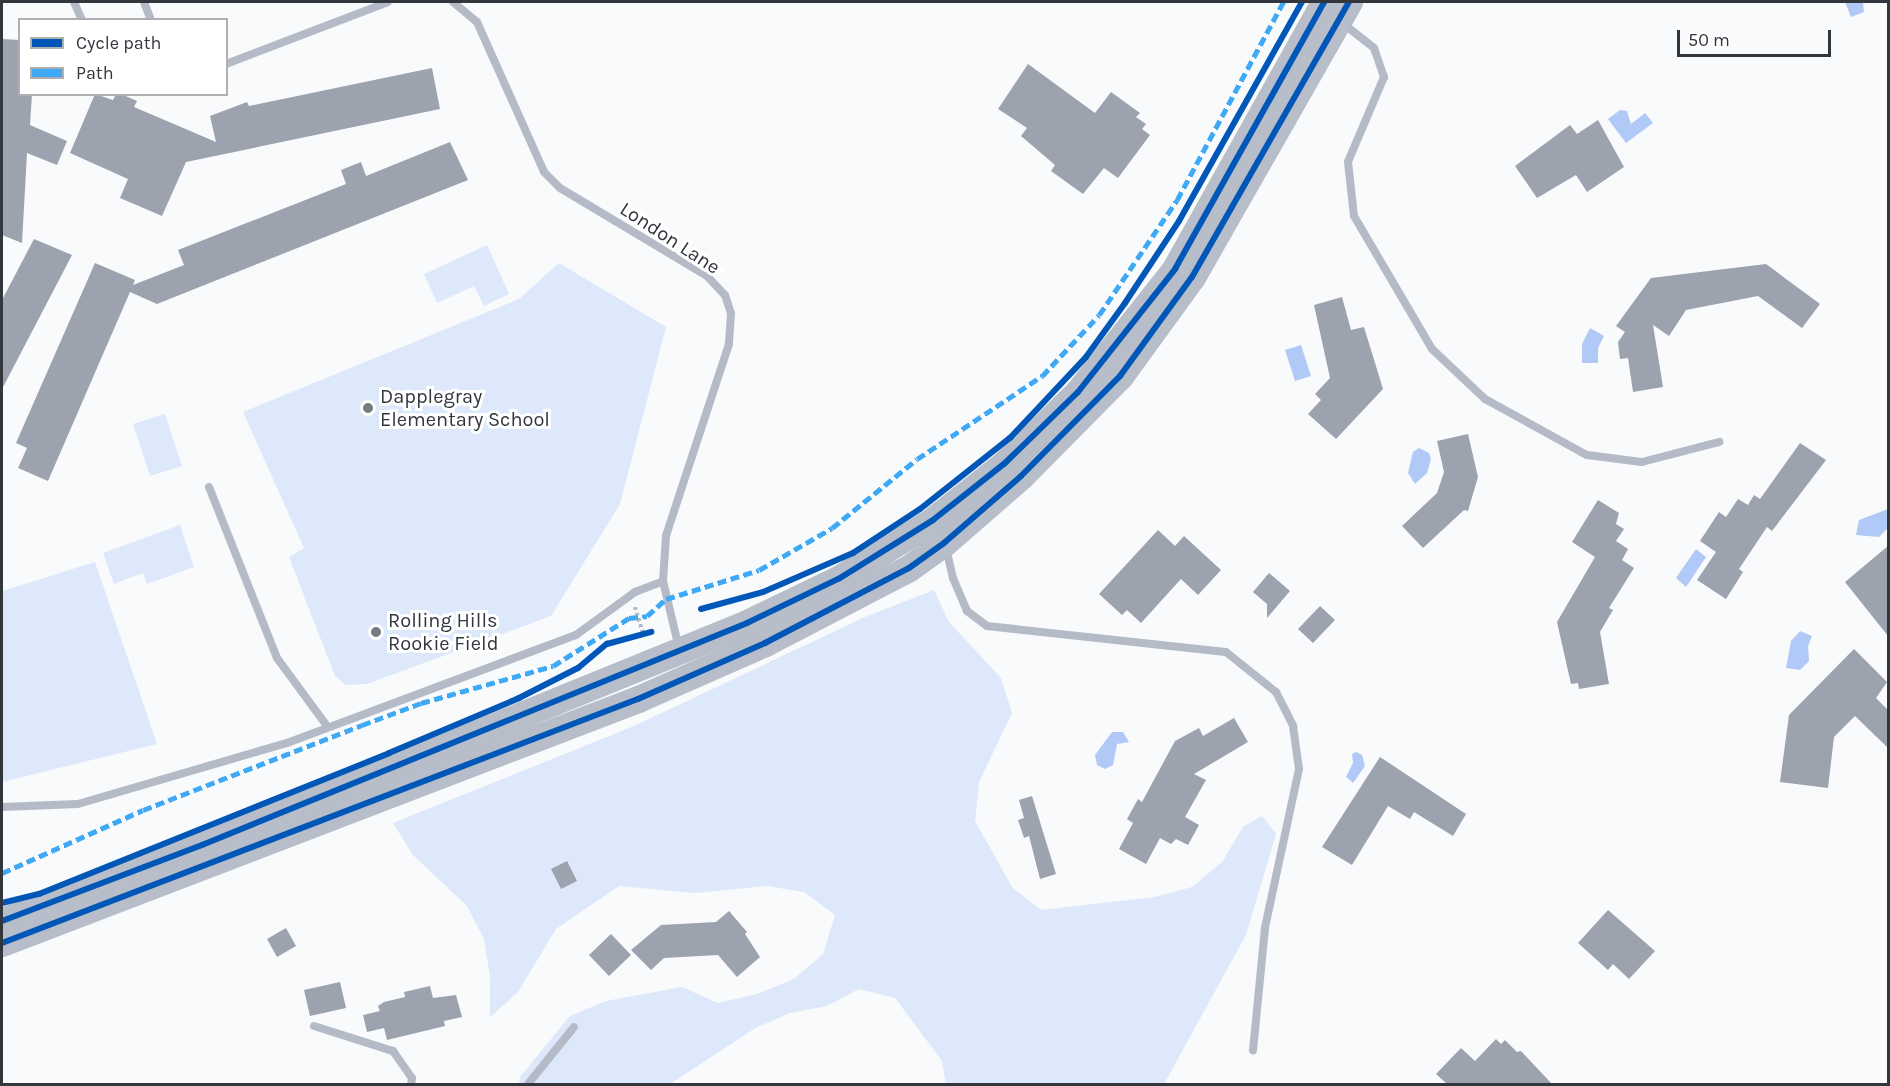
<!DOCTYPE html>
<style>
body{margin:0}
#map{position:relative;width:1890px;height:1086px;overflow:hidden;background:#f8fafc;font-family:Karla,sans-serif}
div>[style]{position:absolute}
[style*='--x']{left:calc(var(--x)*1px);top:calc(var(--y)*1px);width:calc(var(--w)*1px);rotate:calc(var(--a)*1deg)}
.green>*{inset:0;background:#dee8fb}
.water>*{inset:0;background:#b1c9f6}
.building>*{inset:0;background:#9ca2ae}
.path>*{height:4px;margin-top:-2px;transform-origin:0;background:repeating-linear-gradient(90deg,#b3b9c1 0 3px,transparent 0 6px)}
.lane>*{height:8px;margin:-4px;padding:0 4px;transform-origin:4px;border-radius:4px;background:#b4bbc7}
.primary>*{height:27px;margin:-13.5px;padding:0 13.5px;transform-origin:13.5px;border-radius:13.5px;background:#b7bec9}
.quiet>*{height:4.5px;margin-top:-2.25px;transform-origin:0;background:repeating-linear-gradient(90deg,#3fa9f5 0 9px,transparent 0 13.5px)}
.cycleway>*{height:6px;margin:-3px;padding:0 3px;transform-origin:3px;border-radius:3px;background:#0057b8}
.dots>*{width:16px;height:16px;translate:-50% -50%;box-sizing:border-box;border:3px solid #fff;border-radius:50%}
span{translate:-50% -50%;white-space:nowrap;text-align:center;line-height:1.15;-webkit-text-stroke:6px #fff;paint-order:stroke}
.street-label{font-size:20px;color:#32363d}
.poi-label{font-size:20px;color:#32363d}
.left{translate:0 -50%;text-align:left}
.frame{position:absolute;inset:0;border:3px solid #32363d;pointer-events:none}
.legend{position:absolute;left:18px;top:18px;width:210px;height:78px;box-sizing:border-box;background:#fff;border:2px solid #adafb1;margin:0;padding:8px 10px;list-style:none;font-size:18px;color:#32363d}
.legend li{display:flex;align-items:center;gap:12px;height:30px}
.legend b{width:30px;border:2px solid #adafb1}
.scale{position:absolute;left:1677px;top:30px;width:154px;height:27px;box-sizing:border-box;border:3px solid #32363d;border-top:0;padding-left:8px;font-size:18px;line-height:21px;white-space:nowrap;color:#32363d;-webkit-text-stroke:4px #fff;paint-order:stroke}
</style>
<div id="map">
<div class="green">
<i style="clip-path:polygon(487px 245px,509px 294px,484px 306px,474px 286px,437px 303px,424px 274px)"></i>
<i style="clip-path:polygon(559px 263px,666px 327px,620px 504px,551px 616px,367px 684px,346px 685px,335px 676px,289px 557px,304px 548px,243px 412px,519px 299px)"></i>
<i style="clip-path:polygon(165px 414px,182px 466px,150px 476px,133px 424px)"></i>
<i style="clip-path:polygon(180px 525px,194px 567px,147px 584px,143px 573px,114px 584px,103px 553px)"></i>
<i style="clip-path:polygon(95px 562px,157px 744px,2px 782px,2px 591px)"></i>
<i style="clip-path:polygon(934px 590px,949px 622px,1001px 678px,1012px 713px,979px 782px,975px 821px,1012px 887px,1041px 910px,1155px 897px,1192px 887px,1222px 862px,1243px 827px,1262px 816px,1276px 834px,1246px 935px,1164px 1084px,946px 1084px,942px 1061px,895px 998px,859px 989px,827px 1006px,790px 1013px,757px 1027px,670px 1084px,519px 1084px,520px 1077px,570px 1016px,606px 1001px,682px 987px,718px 1003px,757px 994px,794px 979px,823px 954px,835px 915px,804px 892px,767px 886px,695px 893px,619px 886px,556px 929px,518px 992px,490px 1017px,490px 977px,484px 939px,467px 906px,413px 855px,393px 823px,634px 726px,865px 617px)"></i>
</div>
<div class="water">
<i style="clip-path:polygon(1845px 2px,1863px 2px,1864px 12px,1851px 17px)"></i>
<i style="clip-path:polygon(1620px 110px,1627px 111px,1631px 124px,1645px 113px,1653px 123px,1626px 143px,1608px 119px)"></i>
<i style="clip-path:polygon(1590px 328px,1604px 336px,1598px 348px,1598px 363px,1582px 363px,1582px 344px)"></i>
<i style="clip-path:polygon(1301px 345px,1311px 376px,1295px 381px,1285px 350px)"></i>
<i style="clip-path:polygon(1419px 448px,1429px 453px,1431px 459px,1427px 473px,1415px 484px,1408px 473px,1413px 452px)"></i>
<i style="clip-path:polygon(1888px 509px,1888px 528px,1879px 537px,1856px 535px,1859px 520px)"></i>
<i style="clip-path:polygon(1696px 549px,1706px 557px,1686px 587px,1676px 578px)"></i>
<i style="clip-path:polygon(1800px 631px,1812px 636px,1808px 646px,1809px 661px,1800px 670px,1786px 668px,1791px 641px)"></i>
<i style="clip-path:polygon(1112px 732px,1123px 732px,1129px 742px,1117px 744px,1113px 765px,1105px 769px,1097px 765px,1095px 755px)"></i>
<i style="clip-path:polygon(1356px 752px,1362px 755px,1365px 766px,1353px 783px,1346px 777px,1353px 763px,1352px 754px)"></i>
</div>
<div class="building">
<i style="clip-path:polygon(2px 39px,20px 40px,20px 94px,32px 94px,30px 125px,67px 141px,57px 165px,27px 153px,22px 243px,2px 235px)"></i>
<i style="clip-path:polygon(1028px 64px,1095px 113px,1111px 92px,1140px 113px,1136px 117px,1146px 124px,1142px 129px,1150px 135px,1118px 178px,1104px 168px,1083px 194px,1051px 171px,1055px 165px,1021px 136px,1027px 128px,998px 109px)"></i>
<i style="clip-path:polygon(432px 68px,440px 109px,186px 162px,162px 216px,120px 198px,128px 179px,70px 153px,95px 94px,113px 100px,116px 94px,121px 94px,137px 101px,134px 107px,216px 142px,210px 116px,247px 102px,249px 106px)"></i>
<i style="clip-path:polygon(1598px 120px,1624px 167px,1587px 192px,1576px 175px,1537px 198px,1515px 166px,1570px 125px,1577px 134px)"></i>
<i style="clip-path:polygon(450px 142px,468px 180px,157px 304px,130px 292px,48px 481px,18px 468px,27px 448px,16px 443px,95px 263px,135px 280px,133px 285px,184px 265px,178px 250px,346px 184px,341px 170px,361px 162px,366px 176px)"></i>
<i style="clip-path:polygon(34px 239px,72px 255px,2px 389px,2px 300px)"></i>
<i style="clip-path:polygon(1766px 264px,1820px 304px,1802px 328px,1758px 296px,1686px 310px,1669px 336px,1653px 325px,1663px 387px,1633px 392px,1628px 358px,1620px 359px,1618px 342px,1625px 332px,1616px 326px,1651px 278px)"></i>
<i style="clip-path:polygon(1342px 297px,1351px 330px,1364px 327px,1383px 389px,1336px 439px,1308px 414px,1321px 400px,1315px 394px,1330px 378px,1314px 305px)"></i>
<i style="clip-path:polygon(1468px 434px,1478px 477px,1468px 511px,1464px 510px,1423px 548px,1402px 526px,1437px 493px,1444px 472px,1437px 441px)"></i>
<i style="clip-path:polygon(1800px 443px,1826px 460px,1772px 531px,1767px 527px,1739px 569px,1743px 572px,1726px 599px,1697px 580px,1716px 552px,1700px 541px,1719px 512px,1726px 517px,1738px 499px,1748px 505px,1754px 495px,1760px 499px)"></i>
<i style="clip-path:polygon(1598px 500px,1619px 513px,1616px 524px,1624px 529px,1616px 541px,1628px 549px,1622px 560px,1634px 568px,1609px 608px,1613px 610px,1600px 632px,1609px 684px,1579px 689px,1578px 683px,1571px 684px,1557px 622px,1595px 557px,1572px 542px)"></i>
<i style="clip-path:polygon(1158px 530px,1175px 546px,1184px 536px,1221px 570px,1198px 595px,1181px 579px,1141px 623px,1127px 610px,1122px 615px,1099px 594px)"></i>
<i style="clip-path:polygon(1888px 546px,1888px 636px,1845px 582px)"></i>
<i style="clip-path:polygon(1269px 573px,1290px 591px,1267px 618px,1267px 604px,1253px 592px)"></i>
<i style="clip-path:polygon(1320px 606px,1335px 620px,1313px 643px,1298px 629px)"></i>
<i style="clip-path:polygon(1854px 649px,1887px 682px,1876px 698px,1888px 710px,1888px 748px,1855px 716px,1834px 737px,1828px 788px,1780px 782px,1789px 715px)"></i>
<i style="clip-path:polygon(1234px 718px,1248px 742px,1194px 774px,1206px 780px,1185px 817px,1199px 825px,1188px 845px,1176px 839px,1171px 844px,1160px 838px,1146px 864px,1119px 849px,1133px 823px,1127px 819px,1138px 799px,1142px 802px,1175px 741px,1199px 728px,1203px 736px)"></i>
<i style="clip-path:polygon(1380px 757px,1466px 814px,1453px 836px,1414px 812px,1410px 819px,1388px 806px,1352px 865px,1322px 847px)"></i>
<i style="clip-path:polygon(1032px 796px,1056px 874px,1040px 879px,1029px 836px,1024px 838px,1018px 820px,1024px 818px,1019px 800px)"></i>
<i style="clip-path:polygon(567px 861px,577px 881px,561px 889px,551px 869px)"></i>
<i style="clip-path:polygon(1608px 910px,1655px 951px,1629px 979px,1613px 964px,1608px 970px,1578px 943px)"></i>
<i style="clip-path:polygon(729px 911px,747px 932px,745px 934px,760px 957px,737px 977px,718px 955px,664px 958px,651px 970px,631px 950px,661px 925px,716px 922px)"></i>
<i style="clip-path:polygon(286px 928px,296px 946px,277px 957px,267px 939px)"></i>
<i style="clip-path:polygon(611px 934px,631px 955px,609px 976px,589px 955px)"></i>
<i style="clip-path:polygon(340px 982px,346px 1008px,310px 1016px,304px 990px)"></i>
<i style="clip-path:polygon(430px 986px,433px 998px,456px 995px,462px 1017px,444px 1021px,445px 1026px,387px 1040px,384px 1028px,367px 1032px,363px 1015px,380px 1011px,378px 1006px,384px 1002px,405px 997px,404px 992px)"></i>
<i style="clip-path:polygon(1496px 1039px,1501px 1044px,1505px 1040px,1517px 1052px,1521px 1051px,1552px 1084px,1447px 1084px,1436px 1074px,1461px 1048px,1475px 1061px)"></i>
</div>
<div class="path">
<i style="--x:635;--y:607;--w:28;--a:73"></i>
</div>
<div class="lane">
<i style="--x:74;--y:2;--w:20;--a:66"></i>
<i style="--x:144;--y:2;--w:19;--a:69"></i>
<i style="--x:453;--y:2;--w:31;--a:40"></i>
<i style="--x:477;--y:22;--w:164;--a:65.9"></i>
<i style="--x:544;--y:172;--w:23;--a:45"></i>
<i style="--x:560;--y:188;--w:171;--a:30.9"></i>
<i style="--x:707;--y:276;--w:26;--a:47"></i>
<i style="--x:725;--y:295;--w:19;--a:72"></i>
<i style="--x:731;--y:313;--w:31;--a:94"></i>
<i style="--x:729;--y:344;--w:202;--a:108.2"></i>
<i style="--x:666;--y:536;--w:45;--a:93.8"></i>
<i style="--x:663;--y:581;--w:69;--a:76.6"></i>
<i style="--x:1341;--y:22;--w:42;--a:38.2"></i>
<i style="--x:1374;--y:48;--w:31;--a:71"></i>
<i style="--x:1384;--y:77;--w:92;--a:113"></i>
<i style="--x:1348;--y:162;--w:54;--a:83.7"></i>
<i style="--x:1354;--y:216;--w:154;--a:59.6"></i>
<i style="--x:1432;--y:349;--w:73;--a:43.3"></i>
<i style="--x:1485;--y:399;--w:116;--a:28.8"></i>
<i style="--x:1587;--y:455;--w:55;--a:7.3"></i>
<i style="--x:1642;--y:462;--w:80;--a:-14.6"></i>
<i style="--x:226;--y:64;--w:173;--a:-20.9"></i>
<i style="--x:209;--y:487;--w:184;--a:68.3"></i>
<i style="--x:277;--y:658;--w:84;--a:53.7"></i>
<i style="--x:946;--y:548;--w:31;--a:77"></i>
<i style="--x:953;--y:578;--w:36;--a:67"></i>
<i style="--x:967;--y:611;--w:25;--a:37"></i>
<i style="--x:987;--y:626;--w:240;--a:6.2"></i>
<i style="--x:1226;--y:652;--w:64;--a:38.7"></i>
<i style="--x:1276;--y:692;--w:38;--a:63"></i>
<i style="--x:1293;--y:726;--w:43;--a:82.1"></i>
<i style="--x:1299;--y:769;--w:163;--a:102.1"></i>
<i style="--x:1265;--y:928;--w:123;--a:95.6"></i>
<i style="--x:2;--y:807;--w:76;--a:-2.3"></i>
<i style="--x:78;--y:804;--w:218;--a:-16.3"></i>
<i style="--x:287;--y:743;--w:309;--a:-20.5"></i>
<i style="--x:576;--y:635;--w:73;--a:-36.1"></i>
<i style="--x:635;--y:592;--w:30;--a:-21"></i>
<i style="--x:314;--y:1026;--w:83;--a:17.6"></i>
<i style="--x:393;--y:1051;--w:33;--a:55"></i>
<i style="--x:412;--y:1078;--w:6;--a:99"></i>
<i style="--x:528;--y:1084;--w:73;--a:-51.1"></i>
</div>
<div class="primary">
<i style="--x:2;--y:921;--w:214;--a:-20.8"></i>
<i style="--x:202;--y:845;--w:588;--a:-22.16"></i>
<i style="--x:747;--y:623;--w:103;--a:-25.8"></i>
<i style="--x:840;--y:578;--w:110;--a:-31.9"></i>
<i style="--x:933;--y:520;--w:90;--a:-38.3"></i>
<i style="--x:1004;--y:464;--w:103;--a:-44.2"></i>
<i style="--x:1078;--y:392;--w:157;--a:-51.7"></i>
<i style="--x:1175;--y:269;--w:306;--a:-60.8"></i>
<i style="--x:2;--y:943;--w:681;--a:-20.99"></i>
<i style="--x:638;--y:699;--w:139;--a:-23.8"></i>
<i style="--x:765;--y:643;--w:162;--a:-27.5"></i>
<i style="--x:909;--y:568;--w:43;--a:-35.5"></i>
<i style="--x:944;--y:543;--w:102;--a:-41"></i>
<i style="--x:1021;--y:476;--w:141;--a:-45.3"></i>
<i style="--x:1120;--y:376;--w:122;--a:-54"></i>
<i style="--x:1192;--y:277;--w:317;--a:-60.3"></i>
</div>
<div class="quiet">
<i style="--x:2;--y:873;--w:154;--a:-24.1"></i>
<i style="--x:143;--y:810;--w:235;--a:-21.2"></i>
<i style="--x:362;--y:725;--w:63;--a:-20.4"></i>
<i style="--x:421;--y:703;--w:137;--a:-15.7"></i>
<i style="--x:553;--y:666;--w:90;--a:-32.3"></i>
<i style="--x:629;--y:618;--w:18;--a:-6"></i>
<i style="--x:647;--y:616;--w:25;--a:-42"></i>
<i style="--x:666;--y:599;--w:97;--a:-17.3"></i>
<i style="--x:759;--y:570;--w:84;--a:-29.9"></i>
<i style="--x:832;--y:528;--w:109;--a:-39.1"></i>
<i style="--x:917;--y:459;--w:150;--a:-33.6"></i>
<i style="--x:1042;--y:376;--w:83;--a:-46.9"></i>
<i style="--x:1099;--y:315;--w:139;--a:-55.9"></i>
<i style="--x:1177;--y:200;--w:225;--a:-61.8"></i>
</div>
<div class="cycleway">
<i style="--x:701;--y:609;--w:64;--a:-15.3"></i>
<i style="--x:763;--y:592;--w:98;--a:-23.4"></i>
<i style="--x:853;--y:553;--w:80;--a:-33.3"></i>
<i style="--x:920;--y:509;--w:115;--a:-38.3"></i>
<i style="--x:1010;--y:438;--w:111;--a:-46.8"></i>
<i style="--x:1086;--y:357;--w:67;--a:-54.2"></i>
<i style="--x:1125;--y:303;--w:98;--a:-56.6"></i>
<i style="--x:1179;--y:221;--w:251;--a:-60.7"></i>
<i style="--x:2;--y:903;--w:38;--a:-14"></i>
<i style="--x:39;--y:894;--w:377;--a:-21.9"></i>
<i style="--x:389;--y:753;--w:141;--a:-22.9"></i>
<i style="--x:519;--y:698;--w:66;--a:-27"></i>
<i style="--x:578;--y:668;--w:38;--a:-40"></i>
<i style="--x:607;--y:644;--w:46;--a:-15.3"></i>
<i style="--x:2;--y:921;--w:214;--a:-20.8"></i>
<i style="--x:202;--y:845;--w:588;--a:-22.16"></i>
<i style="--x:747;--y:623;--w:103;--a:-25.8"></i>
<i style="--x:840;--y:578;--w:110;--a:-31.9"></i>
<i style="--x:933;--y:520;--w:90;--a:-38.3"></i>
<i style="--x:1004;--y:464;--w:103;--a:-44.2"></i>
<i style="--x:1078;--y:392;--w:157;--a:-51.7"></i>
<i style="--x:1175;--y:269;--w:306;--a:-60.8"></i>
<i style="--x:2;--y:943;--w:681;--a:-20.99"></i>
<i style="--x:638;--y:699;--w:139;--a:-23.8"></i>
<i style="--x:765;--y:643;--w:162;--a:-27.5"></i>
<i style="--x:909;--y:568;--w:43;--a:-35.5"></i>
<i style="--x:944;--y:543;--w:102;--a:-41"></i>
<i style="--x:1021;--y:476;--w:141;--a:-45.3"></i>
<i style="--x:1120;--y:376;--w:122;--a:-54"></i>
<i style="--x:1192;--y:277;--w:317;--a:-60.3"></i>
</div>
<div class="dots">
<i style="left:368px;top:408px;background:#777b80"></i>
<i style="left:376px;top:632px;background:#777b80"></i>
</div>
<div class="street-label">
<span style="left:670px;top:238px;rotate:33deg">London Lane</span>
</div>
<div class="poi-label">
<span class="left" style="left:380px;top:408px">Dapplegray<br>Elementary School</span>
<span class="left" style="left:388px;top:632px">Rolling Hills<br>Rookie Field</span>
</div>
<div class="frame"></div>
<ul class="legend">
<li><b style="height:8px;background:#0057b8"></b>Cycle path</li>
<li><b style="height:8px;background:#3fa9f5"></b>Path</li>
</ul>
<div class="scale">50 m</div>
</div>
